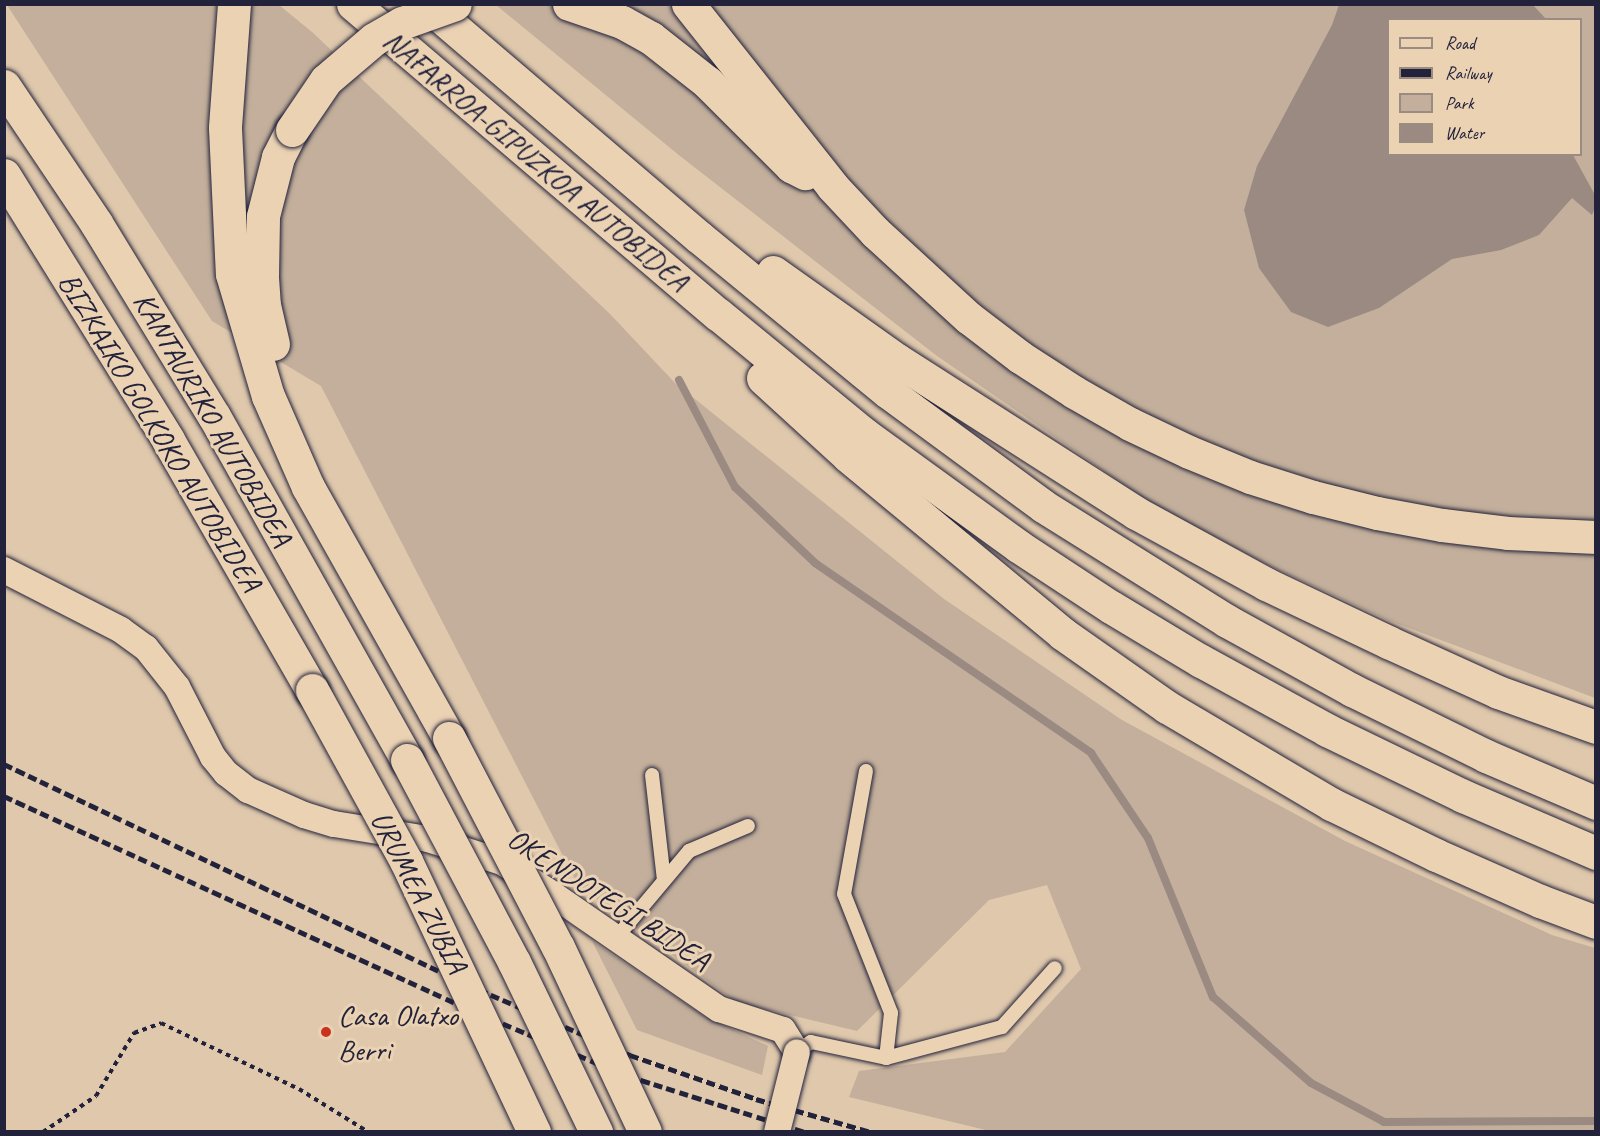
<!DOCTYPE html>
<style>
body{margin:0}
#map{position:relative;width:1600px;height:1136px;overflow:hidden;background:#dfc8ac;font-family:Caveat,sans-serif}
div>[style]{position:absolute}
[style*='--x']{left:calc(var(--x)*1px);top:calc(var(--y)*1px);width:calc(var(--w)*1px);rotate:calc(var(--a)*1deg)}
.green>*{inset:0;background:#c3af9b}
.water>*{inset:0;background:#9a8a82}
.stream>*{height:8px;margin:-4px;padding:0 4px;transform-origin:4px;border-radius:4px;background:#9a8a82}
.path>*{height:4px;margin-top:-2px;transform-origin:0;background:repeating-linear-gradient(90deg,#22223b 0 4.5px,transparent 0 9px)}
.roads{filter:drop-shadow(0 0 2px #22223b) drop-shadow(0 0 2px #22223b)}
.lane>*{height:14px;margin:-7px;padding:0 7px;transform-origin:7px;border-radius:7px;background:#ebd2b3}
.street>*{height:26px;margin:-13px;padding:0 13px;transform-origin:13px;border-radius:13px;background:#ebd2b3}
.highway>*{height:33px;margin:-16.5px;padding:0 16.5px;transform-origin:16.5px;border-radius:16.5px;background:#ebd2b3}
.rail>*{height:4.5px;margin-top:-2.25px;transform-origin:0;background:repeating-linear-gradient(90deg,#22223b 0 9px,transparent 0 13.5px)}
.bridges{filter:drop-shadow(0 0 2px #22223b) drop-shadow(0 0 2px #22223b)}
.street-bridge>*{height:26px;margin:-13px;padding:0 13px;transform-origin:13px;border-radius:13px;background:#ebd2b3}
.highway-bridge>*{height:33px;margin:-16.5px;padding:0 16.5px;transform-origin:16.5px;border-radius:16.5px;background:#ebd2b3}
.dots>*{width:16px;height:16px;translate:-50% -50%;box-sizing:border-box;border:3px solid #ebd2b3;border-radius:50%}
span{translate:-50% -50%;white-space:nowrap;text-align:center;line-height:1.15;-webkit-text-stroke:6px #ebd2b3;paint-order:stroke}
.street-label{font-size:30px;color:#22223b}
.poi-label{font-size:30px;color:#22223b}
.left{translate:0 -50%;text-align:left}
.frame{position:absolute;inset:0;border:6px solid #22223b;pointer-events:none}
.legend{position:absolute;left:1387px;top:18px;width:195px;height:138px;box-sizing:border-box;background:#ebd2b3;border:2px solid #9b8c83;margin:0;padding:8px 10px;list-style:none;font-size:18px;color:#22223b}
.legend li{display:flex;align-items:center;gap:12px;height:30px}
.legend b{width:30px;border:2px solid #9b8c83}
</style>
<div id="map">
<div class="green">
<i style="clip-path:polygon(7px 5px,279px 5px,312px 32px,610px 314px,675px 383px,944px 599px,1122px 720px,1345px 841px,1552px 935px,1595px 948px,1595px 1131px,994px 1132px,849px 1097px,859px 1071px,1005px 1052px,1081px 969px,1047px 885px,989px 900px,857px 1031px,736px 1002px,578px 885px,321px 386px,212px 321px)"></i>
<i style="clip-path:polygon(evenodd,496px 5px,1595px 5px,1595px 698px,1390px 621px,1266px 564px,1155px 506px,937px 356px,680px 156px,496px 5px,1388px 20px,1580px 20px,1580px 154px,1388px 154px,1388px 20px)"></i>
<i style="clip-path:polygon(592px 941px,704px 1016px,768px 1046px,762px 1075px,637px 1030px)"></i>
</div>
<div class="water">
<i style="clip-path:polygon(1339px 5px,1533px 5px,1546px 19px,1388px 20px,1388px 154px,1573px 155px,1595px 195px,1595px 208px,1592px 215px,1572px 198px,1539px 235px,1501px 250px,1452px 259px,1379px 308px,1328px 327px,1291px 312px,1259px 268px,1244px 210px,1257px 166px,1332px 25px)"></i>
</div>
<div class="stream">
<i style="--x:679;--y:380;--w:121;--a:62.4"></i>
<i style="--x:735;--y:487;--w:110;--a:43.5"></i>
<i style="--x:815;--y:563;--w:335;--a:34.5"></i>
<i style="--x:1091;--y:753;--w:102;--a:56.2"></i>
<i style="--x:1148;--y:838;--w:172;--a:67.8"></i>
<i style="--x:1213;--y:997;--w:130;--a:41.3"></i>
<i style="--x:1311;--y:1083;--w:83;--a:28.1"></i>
<i style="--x:1384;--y:1122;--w:212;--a:-0.3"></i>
</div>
<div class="path">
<i style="--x:43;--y:1132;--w:64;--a:-34.2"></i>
<i style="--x:96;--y:1096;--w:74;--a:-58.9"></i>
<i style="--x:134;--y:1033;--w:29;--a:-20"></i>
<i style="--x:161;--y:1023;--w:153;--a:25.6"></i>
<i style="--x:299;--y:1089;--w:81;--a:31.9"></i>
</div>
<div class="roads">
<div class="lane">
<i style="--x:866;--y:771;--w:125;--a:100.1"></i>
<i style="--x:844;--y:894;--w:128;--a:68.4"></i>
<i style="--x:891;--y:1013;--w:45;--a:96.3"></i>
<i style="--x:652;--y:775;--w:106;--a:83.5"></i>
<i style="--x:616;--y:938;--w:114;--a:-50"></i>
<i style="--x:689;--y:851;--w:64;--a:-23"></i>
<i style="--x:797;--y:1052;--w:17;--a:-36"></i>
<i style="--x:811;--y:1042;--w:77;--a:12"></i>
<i style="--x:886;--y:1058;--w:120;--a:-15"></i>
<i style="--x:1002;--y:1027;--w:79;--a:-48.1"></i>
</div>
<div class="street">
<i style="--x:4;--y:570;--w:131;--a:27.1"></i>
<i style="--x:121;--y:630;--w:31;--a:36"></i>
<i style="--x:146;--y:648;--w:50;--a:51.5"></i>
<i style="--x:177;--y:687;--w:79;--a:62.8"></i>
<i style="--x:213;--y:757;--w:21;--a:51"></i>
<i style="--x:226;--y:773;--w:28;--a:38"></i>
<i style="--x:248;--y:790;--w:61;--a:24.1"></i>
<i style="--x:304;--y:815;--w:31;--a:17"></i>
<i style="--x:334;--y:824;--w:95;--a:9.1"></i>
<i style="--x:428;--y:839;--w:77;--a:17.3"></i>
<i style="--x:502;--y:862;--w:59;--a:32.6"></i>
<i style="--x:552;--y:894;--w:203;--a:34.6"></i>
<i style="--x:719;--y:1009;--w:67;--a:18.2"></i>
<i style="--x:783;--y:1030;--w:26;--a:58"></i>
</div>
<div class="highway">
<i style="--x:234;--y:4;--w:124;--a:94.2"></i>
<i style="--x:225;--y:128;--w:146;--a:87.3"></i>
<i style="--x:232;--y:274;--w:127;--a:73.6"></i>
<i style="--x:268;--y:396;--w:99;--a:66.3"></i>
<i style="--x:308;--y:487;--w:288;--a:60.7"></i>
<i style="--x:353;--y:4;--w:480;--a:40.4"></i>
<i style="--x:719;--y:315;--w:188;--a:39.4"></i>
<i style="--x:864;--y:434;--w:190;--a:36"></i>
<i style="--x:1018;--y:546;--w:111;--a:33.3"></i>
<i style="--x:1111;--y:607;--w:105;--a:31"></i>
<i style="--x:1201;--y:661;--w:144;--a:28.7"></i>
<i style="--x:1327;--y:730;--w:151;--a:25.9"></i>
<i style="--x:1463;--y:796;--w:145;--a:23.2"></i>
<i style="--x:426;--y:4;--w:359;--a:40.5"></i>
<i style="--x:699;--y:237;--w:244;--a:39.4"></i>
<i style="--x:888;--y:392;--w:192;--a:36.3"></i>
<i style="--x:1043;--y:506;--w:217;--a:32"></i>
<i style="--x:1227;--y:621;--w:143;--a:28.9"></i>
<i style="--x:1352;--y:690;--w:149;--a:26.2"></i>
<i style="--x:1486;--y:756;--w:120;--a:23.1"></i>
<i style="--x:569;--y:4;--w:56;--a:18.8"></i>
<i style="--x:622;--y:22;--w:33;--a:29"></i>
<i style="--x:651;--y:38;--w:71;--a:38.2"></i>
<i style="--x:707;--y:82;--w:119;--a:45"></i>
<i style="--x:791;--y:166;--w:16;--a:27"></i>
<i style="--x:688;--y:4;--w:232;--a:51.6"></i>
<i style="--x:832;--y:186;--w:63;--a:46.9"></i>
<i style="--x:875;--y:232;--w:127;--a:42.5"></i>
<i style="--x:969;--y:318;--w:64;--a:37.4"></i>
<i style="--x:1020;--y:357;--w:64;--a:32.9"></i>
<i style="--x:1074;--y:392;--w:64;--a:29.7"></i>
<i style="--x:1130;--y:424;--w:65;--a:25.4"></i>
<i style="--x:1189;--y:452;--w:66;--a:22.3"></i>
<i style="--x:1250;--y:477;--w:66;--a:17.6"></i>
<i style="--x:1313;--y:497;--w:66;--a:14"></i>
<i style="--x:1377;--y:513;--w:66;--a:10.5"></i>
<i style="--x:1442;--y:525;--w:66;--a:6.9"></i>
<i style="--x:1508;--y:533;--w:88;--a:2.6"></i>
<i style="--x:4;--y:86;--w:165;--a:56.1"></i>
<i style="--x:96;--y:223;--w:226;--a:58.6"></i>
<i style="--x:214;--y:416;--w:394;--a:60.7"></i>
<i style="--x:4;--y:175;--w:312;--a:58.2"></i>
<i style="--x:168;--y:440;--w:289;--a:60.1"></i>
<i style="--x:773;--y:272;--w:152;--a:35.4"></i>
<i style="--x:897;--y:360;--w:284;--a:32.6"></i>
<i style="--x:1136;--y:513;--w:148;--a:28.6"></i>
<i style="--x:1266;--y:584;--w:135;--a:25.4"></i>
<i style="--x:1388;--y:642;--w:121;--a:24.4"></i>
<i style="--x:1498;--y:692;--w:104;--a:19.7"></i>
<i style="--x:273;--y:344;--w:39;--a:-103"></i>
<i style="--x:264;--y:306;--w:30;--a:-94"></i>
<i style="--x:262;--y:276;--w:60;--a:-89"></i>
<i style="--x:263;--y:216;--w:61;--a:-75.7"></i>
<i style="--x:278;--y:157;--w:30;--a:-63"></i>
<i style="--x:763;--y:378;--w:115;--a:42.5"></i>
<i style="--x:848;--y:456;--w:279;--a:39.6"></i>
<i style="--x:1063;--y:634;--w:127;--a:35.1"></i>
<i style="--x:1167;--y:707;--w:191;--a:30.6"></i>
<i style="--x:1331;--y:804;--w:117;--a:25.9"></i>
<i style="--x:1436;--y:855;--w:114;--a:23.9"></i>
<i style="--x:1540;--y:901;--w:60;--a:20.6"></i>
</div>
</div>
<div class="rail">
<i style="--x:4;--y:764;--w:512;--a:25.46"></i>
<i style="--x:466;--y:984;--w:179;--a:23.4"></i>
<i style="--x:630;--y:1055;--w:133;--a:19.2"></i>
<i style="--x:756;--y:1099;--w:120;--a:16"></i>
<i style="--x:4;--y:796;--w:508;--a:24.65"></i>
<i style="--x:466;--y:1008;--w:176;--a:22.8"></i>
<i style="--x:628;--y:1076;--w:186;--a:17.6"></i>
</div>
<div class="bridges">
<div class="street-bridge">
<i style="--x:777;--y:1132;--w:82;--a:-76"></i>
</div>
<div class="highway-bridge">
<i style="--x:292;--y:130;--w:60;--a:-55.8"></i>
<i style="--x:326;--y:80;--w:63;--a:-40.5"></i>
<i style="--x:374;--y:39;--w:32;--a:-30"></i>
<i style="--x:402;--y:23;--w:56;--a:-19.7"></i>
<i style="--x:312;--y:690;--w:195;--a:61.2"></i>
<i style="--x:406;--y:861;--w:300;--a:64.7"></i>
<i style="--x:449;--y:738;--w:236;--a:62.5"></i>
<i style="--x:558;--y:947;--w:204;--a:64.8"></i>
<i style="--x:407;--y:760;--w:229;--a:62.1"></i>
<i style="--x:514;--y:962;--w:189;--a:64.2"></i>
</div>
</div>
<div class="dots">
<i style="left:326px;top:1032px;background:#c8321e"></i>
</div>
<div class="street-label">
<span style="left:536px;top:160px;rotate:40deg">NAFARROA-GIPUZKOA AUTOBIDEA</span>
<span style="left:213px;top:419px;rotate:60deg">KANTAURIKO AUTOBIDEA</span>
<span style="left:160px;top:432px;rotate:59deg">BIZKAIKO GOLKOKO AUTOBIDEA</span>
<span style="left:419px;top:892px;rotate:63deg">URUMEA ZUBIA</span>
<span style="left:609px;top:899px;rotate:33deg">OKENDOTEGI BIDEA</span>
</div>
<div class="poi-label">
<span class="left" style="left:338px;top:1032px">Casa Olatxo<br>Berri</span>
</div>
<div class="frame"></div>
<ul class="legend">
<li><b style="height:8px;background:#ebd2b3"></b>Road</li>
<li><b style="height:8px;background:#22223b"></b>Railway</li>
<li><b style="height:16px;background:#c3af9b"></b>Park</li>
<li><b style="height:16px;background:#9a8a82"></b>Water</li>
</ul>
</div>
